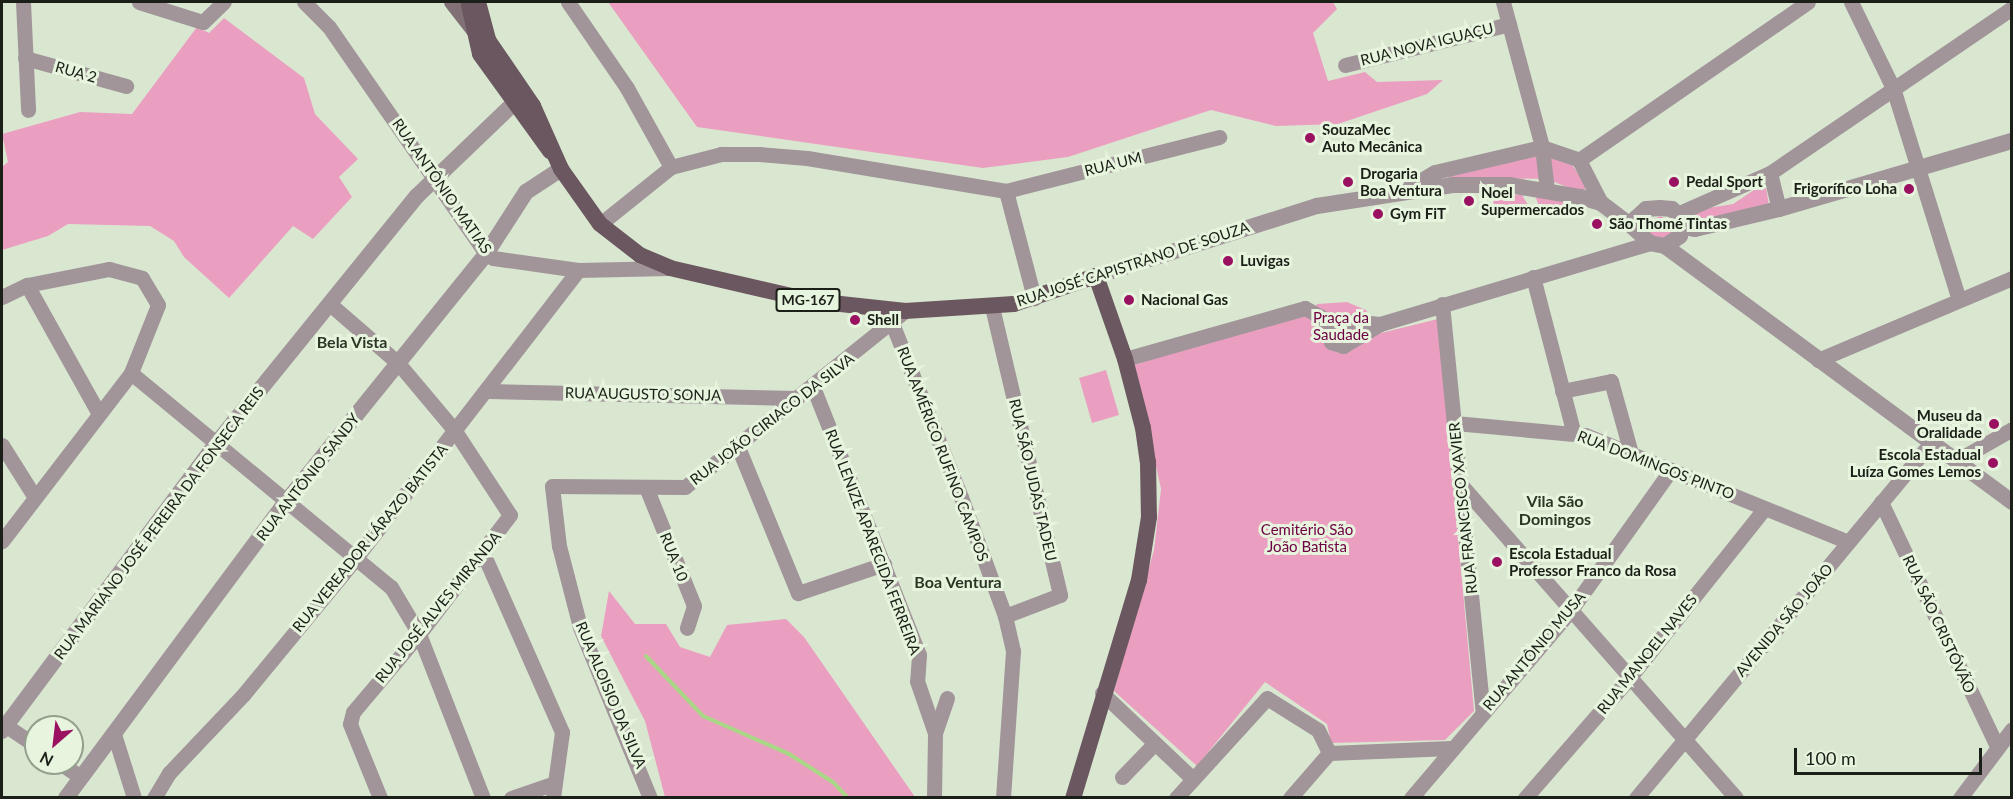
<!DOCTYPE html>
<meta charset="utf-8">
<style>
body{margin:0}
#map{position:relative;width:2013px;height:799px;overflow:hidden;background:#d9e7d1;font-family:Lato,sans-serif}
div>[style]{position:absolute}
[style*='--x']{left:calc(var(--x)*1px);top:calc(var(--y)*1px);width:calc(var(--w)*1px);rotate:calc(var(--a)*1deg)}
.green>*{inset:0;background:#eb9fc0}
.stream>*{height:4px;margin:-2px;padding:0 2px;transform-origin:2px;border-radius:2px;background:#a8d786}
.minor>*{height:15px;margin:-7.5px;padding:0 7.5px;transform-origin:7.5px;border-radius:7.5px;background:#a1959a}
.tertiary>*{height:16px;margin:-8px;padding:0 8px;transform-origin:8px;border-radius:8px;background:#a1959a}
.secondary>*{height:16px;margin:-8px;padding:0 8px;transform-origin:8px;border-radius:8px;background:#817177}
.primary>*{height:16px;margin:-8px;padding:0 8px;transform-origin:8px;border-radius:8px;background:#6b575f}
.dots>*{width:16px;height:16px;translate:-50% -50%;box-sizing:border-box;border:3px solid #e7f4de;border-radius:50%}
span{translate:-50% -50%;white-space:nowrap;text-align:center;line-height:1.15;-webkit-text-stroke:6px #e7f4de;paint-order:stroke}
.shield-label span{padding:2px 4px;background:#e7f4de;border:2px solid;border-radius:4px;-webkit-text-stroke-width:0}
.shield-label{font-size:14px;color:#1a1f17;font-weight:700}
.street-label{font-size:15px;color:#1a1f17}
.poi-label{font-size:15px;color:#1a1f17;font-weight:700}
.left{translate:0 -50%;text-align:left}
.right{translate:-100% -50%;text-align:right}
.park-label{font-size:15px;color:#6e0043}
.neighbourhood-label{font-size:16px;color:#2c3625;font-weight:700}
.frame{position:absolute;inset:0;border:3px solid #1a1f17;pointer-events:none}
.north{position:absolute;left:24px;top:715px;width:60px;height:60px;box-sizing:border-box;background:#e7f4de;border:2px solid #959f8e;border-radius:50%;rotate:208deg;font-size:16px;font-weight:700;line-height:24px;text-align:center;color:#1a1f17}
.north::after{content:'';display:block;margin:auto;width:21px;height:27px;background:#9b1162;clip-path:polygon(50% 0,100% 100%,50% 72%,0 100%)}
.scale{position:absolute;left:1794px;top:748px;width:188px;height:27px;box-sizing:border-box;border:3px solid #1a1f17;border-top:0;padding-left:8px;font-size:18px;line-height:21px;white-space:nowrap;color:#1a1f17;-webkit-text-stroke:4px #e7f4de;paint-order:stroke}
</style>
<div id="map">
<div class="green">
<i style="clip-path:polygon(608px 2px,1333px 2px,1337px 9px,1313px 33px,1328px 81px,1365px 72px,1377px 82px,1443px 80px,1427px 94px,1338px 124px,1276px 126px,1211px 110px,1068px 157px,983px 168px,697px 127px)"></i>
<i style="clip-path:polygon(224px 18px,304px 78px,315px 114px,358px 159px,339px 177px,352px 197px,313px 239px,293px 226px,229px 298px,184px 257px,174px 241px,150px 226px,68px 224px,48px 236px,2px 250px,2px 167px,8px 162px,2px 134px,80px 112px,132px 114px,197px 27px,209px 33px)"></i>
<i style="clip-path:polygon(1545px 155px,1573px 166px,1587px 188px,1580px 192px,1549px 180px)"></i>
<i style="clip-path:polygon(1540px 156px,1543px 179px,1446px 177px,1478px 168px)"></i>
<i style="clip-path:polygon(1766px 188px,1769px 205px,1695px 226px,1696px 210px,1733px 204px,1754px 190px)"></i>
<i style="clip-path:polygon(1491px 194px,1522px 195px,1531px 210px,1497px 217px)"></i>
<i style="clip-path:polygon(1535px 195px,1568px 200px,1564px 205px,1540px 209px)"></i>
<i style="clip-path:polygon(1660px 216px,1677px 224px,1671px 238px,1653px 238px,1643px 225px)"></i>
<i style="clip-path:polygon(1347px 302px,1366px 310px,1380px 332px,1339px 352px,1323px 341px,1313px 311px,1317px 304px)"></i>
<i style="clip-path:polygon(1311px 310px,1321px 341px,1338px 353px,1381px 333px,1438px 319px,1474px 711px,1445px 740px,1331px 743px,1327px 724px,1265px 682px,1197px 766px,1114px 691px,1154px 550px,1161px 489px,1134px 365px)"></i>
<i style="clip-path:polygon(1106px 370px,1119px 415px,1092px 423px,1079px 378px)"></i>
<i style="clip-path:polygon(609px 591px,635px 624px,666px 624px,680px 647px,710px 657px,727px 625px,786px 619px,804px 637px,915px 797px,665px 797px,645px 721px,601px 636px)"></i>
</div>
<div class="stream">
<i style="--x:646;--y:656;--w:83;--a:46.5"></i>
<i style="--x:703;--y:716;--w:94;--a:23.8"></i>
<i style="--x:789;--y:754;--w:52;--a:32.5"></i>
<i style="--x:833;--y:782;--w:22;--a:47"></i>
</div>
<div class="minor">
<i style="--x:23;--y:2;--w:108;--a:87.3"></i>
<i style="--x:139;--y:2;--w:67;--a:17.4"></i>
<i style="--x:203;--y:22;--w:29;--a:-44"></i>
<i style="--x:304;--y:2;--w:35;--a:45"></i>
<i style="--x:329;--y:27;--w:276;--a:55.3"></i>
<i style="--x:486;--y:254;--w:8;--a:30"></i>
<i style="--x:493;--y:258;--w:86;--a:8"></i>
<i style="--x:578;--y:270;--w:92;--a:-1.2"></i>
<i style="--x:568;--y:2;--w:104;--a:55.5"></i>
<i style="--x:627;--y:88;--w:90;--a:60.9"></i>
<i style="--x:671;--y:167;--w:91;--a:141.2"></i>
<i style="--x:1503;--y:2;--w:150;--a:74.9"></i>
<i style="--x:1542;--y:147;--w:43;--a:83.4"></i>
<i style="--x:1851;--y:2;--w:96;--a:64"></i>
<i style="--x:1893;--y:88;--w:222;--a:72.7"></i>
<i style="--x:25;--y:58;--w:105;--a:15.5"></i>
<i style="--x:1345;--y:65;--w:169;--a:-14"></i>
<i style="--x:1579;--y:160;--w:278;--a:-34.6"></i>
<i style="--x:671;--y:167;--w:52;--a:-14.6"></i>
<i style="--x:721;--y:154;--w:38;--a:0"></i>
<i style="--x:759;--y:154;--w:48;--a:4.8"></i>
<i style="--x:807;--y:158;--w:202;--a:9.4"></i>
<i style="--x:1006;--y:191;--w:220;--a:-14.2"></i>
<i style="--x:1770;--y:173;--w:37;--a:76"></i>
<i style="--x:1006;--y:191;--w:111;--a:75.3"></i>
<i style="--x:1403;--y:191;--w:37;--a:-31"></i>
<i style="--x:1435;--y:172;--w:110;--a:-13.2"></i>
<i style="--x:1542;--y:147;--w:39;--a:19"></i>
<i style="--x:1579;--y:160;--w:48;--a:62.9"></i>
<i style="--x:1679;--y:213;--w:99;--a:-23.7"></i>
<i style="--x:1770;--y:173;--w:293;--a:-34.3"></i>
<i style="--x:1533;--y:277;--w:159;--a:75.4"></i>
<i style="--x:27;--y:285;--w:145;--a:60.8"></i>
<i style="--x:2;--y:297;--w:28;--a:-26"></i>
<i style="--x:27;--y:285;--w:84;--a:-11"></i>
<i style="--x:109;--y:269;--w:34;--a:15"></i>
<i style="--x:142;--y:278;--w:31;--a:59"></i>
<i style="--x:158;--y:305;--w:73;--a:111.7"></i>
<i style="--x:131;--y:373;--w:212;--a:127.5"></i>
<i style="--x:1442;--y:304;--w:410;--a:84.3"></i>
<i style="--x:331;--y:305;--w:89;--a:40.9"></i>
<i style="--x:398;--y:363;--w:89;--a:50"></i>
<i style="--x:455;--y:431;--w:100;--a:56.8"></i>
<i style="--x:510;--y:515;--w:150;--a:127.4"></i>
<i style="--x:419;--y:634;--w:102;--a:130.2"></i>
<i style="--x:353;--y:712;--w:12;--a:104"></i>
<i style="--x:350;--y:724;--w:80;--a:67.9"></i>
<i style="--x:992;--y:307;--w:296;--a:76.7"></i>
<i style="--x:1060;--y:595;--w:59;--a:159.1"></i>
<i style="--x:892;--y:323;--w:187;--a:68.4"></i>
<i style="--x:961;--y:497;--w:127;--a:69.7"></i>
<i style="--x:1005;--y:616;--w:36;--a:77"></i>
<i style="--x:1013;--y:651;--w:147;--a:93.9"></i>
<i style="--x:1380;--y:324;--w:55;--a:-174.8"></i>
<i style="--x:1325;--y:319;--w:24;--a:75"></i>
<i style="--x:1331;--y:342;--w:13;--a:18"></i>
<i style="--x:1343;--y:346;--w:43;--a:-30.7"></i>
<i style="--x:1380;--y:324;--w:282;--a:-16.7"></i>
<i style="--x:1125;--y:359;--w:187;--a:-15.8"></i>
<i style="--x:1305;--y:308;--w:23;--a:29"></i>
<i style="--x:1818;--y:360;--w:211;--a:-22.9"></i>
<i style="--x:131;--y:373;--w:337;--a:39.5"></i>
<i style="--x:391;--y:587;--w:55;--a:59.2"></i>
<i style="--x:419;--y:634;--w:176;--a:68.7"></i>
<i style="--x:813;--y:387;--w:288;--a:68.4"></i>
<i style="--x:919;--y:655;--w:26;--a:94"></i>
<i style="--x:917;--y:681;--w:55;--a:70.9"></i>
<i style="--x:488;--y:391;--w:309;--a:1.3"></i>
<i style="--x:1562;--y:391;--w:50;--a:-11.5"></i>
<i style="--x:1611;--y:381;--w:75;--a:74.5"></i>
<i style="--x:1455;--y:423;--w:131;--a:5.3"></i>
<i style="--x:1585;--y:435;--w:284;--a:22.1"></i>
<i style="--x:2;--y:445;--w:60;--a:57.9"></i>
<i style="--x:738;--y:447;--w:158;--a:67.7"></i>
<i style="--x:798;--y:593;--w:91;--a:-18.6"></i>
<i style="--x:1956;--y:461;--w:64;--a:-29.7"></i>
<i style="--x:1462;--y:486;--w:415;--a:48.7"></i>
<i style="--x:646;--y:487;--w:128;--a:68"></i>
<i style="--x:694;--y:606;--w:23;--a:108"></i>
<i style="--x:1881;--y:502;--w:270;--a:64.6"></i>
<i style="--x:483;--y:553;--w:196;--a:66.2"></i>
<i style="--x:562;--y:732;--w:67;--a:97.8"></i>
<i style="--x:1102;--y:693;--w:124;--a:43.4"></i>
<i style="--x:2;--y:723;--w:41;--a:34.1"></i>
<i style="--x:114;--y:734;--w:67;--a:72.6"></i>
<i style="--x:60;--y:763;--w:25;--a:34"></i>
<i style="--x:1122;--y:777;--w:47;--a:-45.9"></i>
<i style="--x:154;--y:798;--w:29;--a:-59"></i>
<i style="--x:169;--y:773;--w:108;--a:-46.5"></i>
<i style="--x:243;--y:695;--w:176;--a:-50.5"></i>
<i style="--x:355;--y:559;--w:365;--a:-52.3"></i>
<i style="--x:511;--y:798;--w:46;--a:-18.8"></i>
<i style="--x:650;--y:798;--w:185;--a:-112.3"></i>
<i style="--x:580;--y:627;--w:84;--a:-104.5"></i>
<i style="--x:559;--y:546;--w:60;--a:-96.7"></i>
<i style="--x:552;--y:486;--w:133;--a:0.4"></i>
<i style="--x:685;--y:487;--w:282;--a:-38.7"></i>
<i style="--x:934;--y:798;--w:65;--a:-89.1"></i>
<i style="--x:935;--y:733;--w:37;--a:-71"></i>
<i style="--x:1176;--y:798;--w:135;--a:-47.7"></i>
<i style="--x:1267;--y:698;--w:60;--a:32.1"></i>
<i style="--x:1318;--y:730;--w:25;--a:64"></i>
<i style="--x:1290;--y:798;--w:60;--a:-49.1"></i>
<i style="--x:1329;--y:753;--w:122;--a:-2.3"></i>
<i style="--x:1411;--y:798;--w:247;--a:-49.6"></i>
<i style="--x:1571;--y:610;--w:172;--a:-54.5"></i>
<i style="--x:1525;--y:798;--w:160;--a:-49"></i>
<i style="--x:1630;--y:677;--w:216;--a:-51.4"></i>
<i style="--x:1636;--y:798;--w:462;--a:-50.3"></i>
<i style="--x:1960;--y:798;--w:86;--a:-53"></i>
</div>
<div class="tertiary">
<i style="--x:1660;--y:208;--w:12;--a:5"></i>
<i style="--x:1672;--y:209;--w:15;--a:42"></i>
<i style="--x:1683;--y:219;--w:17;--a:100"></i>
<i style="--x:1680;--y:236;--w:18;--a:146"></i>
<i style="--x:1665;--y:246;--w:15;--a:-169"></i>
<i style="--x:1650;--y:243;--w:23;--a:-137"></i>
<i style="--x:1633;--y:227;--w:8;--a:-76"></i>
<i style="--x:1635;--y:219;--w:15;--a:-42"></i>
<i style="--x:1646;--y:209;--w:14;--a:-4"></i>
<i style="--x:1683;--y:227;--w:12;--a:9"></i>
<i style="--x:1695;--y:229;--w:86;--a:-13.4"></i>
<i style="--x:1779;--y:209;--w:243;--a:-16.3"></i>
<i style="--x:1665;--y:246;--w:431;--a:36.4"></i>
<i style="--x:1096;--y:276;--w:232;--a:-17.6"></i>
<i style="--x:1317;--y:206;--w:137;--a:-8.8"></i>
<i style="--x:1452;--y:185;--w:57;--a:0"></i>
<i style="--x:1509;--y:185;--w:73;--a:9.5"></i>
<i style="--x:1581;--y:197;--w:21;--a:17"></i>
<i style="--x:1601;--y:203;--w:40;--a:37"></i>
<i style="--x:2;--y:731;--w:358;--a:-53.3"></i>
<i style="--x:216;--y:444;--w:319;--a:-51"></i>
<i style="--x:417;--y:196;--w:133;--a:-43.8"></i>
<i style="--x:66;--y:798;--w:369;--a:-53.4"></i>
<i style="--x:286;--y:502;--w:319;--a:-51.1"></i>
<i style="--x:486;--y:254;--w:74;--a:-57.2"></i>
<i style="--x:526;--y:192;--w:42;--a:-33.3"></i>
</div>
<div class="secondary">
<i style="--x:452;--y:2;--w:39;--a:52"></i>
</div>
<div class="primary">
<i style="--x:478;--y:2;--w:39;--a:75"></i>
<i style="--x:488;--y:40;--w:80;--a:55.7"></i>
<i style="--x:533;--y:106;--w:69;--a:66"></i>
<i style="--x:561;--y:169;--w:67;--a:54.7"></i>
<i style="--x:600;--y:224;--w:51;--a:37.8"></i>
<i style="--x:640;--y:255;--w:33;--a:23"></i>
<i style="--x:670;--y:268;--w:147;--a:13"></i>
<i style="--x:813;--y:301;--w:93;--a:6.2"></i>
<i style="--x:905;--y:311;--w:109;--a:-3.7"></i>
<i style="--x:1014;--y:304;--w:87;--a:-18.9"></i>
<i style="--x:1096;--y:276;--w:88;--a:70.7"></i>
<i style="--x:1125;--y:359;--w:71;--a:75.4"></i>
<i style="--x:1143;--y:428;--w:34;--a:82"></i>
<i style="--x:1148;--y:462;--w:55;--a:89"></i>
<i style="--x:1149;--y:517;--w:64;--a:99"></i>
<i style="--x:1139;--y:580;--w:228;--a:106.8"></i>
<i style="--x:469;--y:5;--w:50;--a:77.3"></i>
<i style="--x:480;--y:54;--w:120;--a:54.2"></i>
</div>
<div class="dots">
<i style="left:1310px;top:138px;background:#9b1162"></i>
<i style="left:1348px;top:182px;background:#9b1162"></i>
<i style="left:1674px;top:182px;background:#9b1162"></i>
<i style="left:1909px;top:189px;background:#9b1162"></i>
<i style="left:1469px;top:201px;background:#9b1162"></i>
<i style="left:1378px;top:214px;background:#9b1162"></i>
<i style="left:1597px;top:224px;background:#9b1162"></i>
<i style="left:1228px;top:261px;background:#9b1162"></i>
<i style="left:1129px;top:300px;background:#9b1162"></i>
<i style="left:855px;top:320px;background:#9b1162"></i>
<i style="left:1994px;top:424px;background:#9b1162"></i>
<i style="left:1993px;top:463px;background:#9b1162"></i>
<i style="left:1497px;top:562px;background:#9b1162"></i>
</div>
<div class="shield-label">
<span style="left:808px;top:300px">MG-167</span>
</div>
<div class="street-label">
<span style="left:1427px;top:44px;rotate:-14deg">RUA NOVA IGUAÇU</span>
<span style="left:76px;top:72px;rotate:16deg">RUA 2</span>
<span style="left:1113px;top:164px;rotate:-14deg">RUA UM</span>
<span style="left:442px;top:186px;rotate:55deg">RUA ANTÔNIO MATIAS</span>
<span style="left:1133px;top:264px;rotate:-18deg">RUA JOSÉ CAPISTRANO DE SOUZA</span>
<span style="left:643px;top:394px;rotate:1deg">RUA AUGUSTO SONJA</span>
<span style="left:772px;top:419px;rotate:-38deg">RUA JOÃO CIRIACO DA SILVA</span>
<span style="left:943px;top:454px;rotate:69deg">RUA AMÉRICO RUFINO CAMPOS</span>
<span style="left:1656px;top:465px;rotate:21deg">RUA DOMINGOS PINTO</span>
<span style="left:308px;top:477px;rotate:-52deg">RUA ANTÔNIO SANDY</span>
<span style="left:1033px;top:480px;rotate:77deg">RUA SÃO JUDAS TADEU</span>
<span style="left:1463px;top:508px;rotate:-96deg">RUA FRANCISCO XAVIER</span>
<span style="left:159px;top:523px;rotate:-53deg">RUA MARIANO JOSÉ PEREIRA DA FONSECA REIS</span>
<span style="left:370px;top:538px;rotate:-51deg">RUA VEREADOR LÁRAZO BATISTA</span>
<span style="left:873px;top:542px;rotate:69deg">RUA LENIZE APARECIDA FERREIRA</span>
<span style="left:674px;top:557px;rotate:68deg">RUA 10</span>
<span style="left:438px;top:607px;rotate:-51deg">RUA JOSÉ ALVES MIRANDA</span>
<span style="left:1784px;top:620px;rotate:-50deg">AVENIDA SÃO JOÃO</span>
<span style="left:1939px;top:624px;rotate:65deg">RUA SÃO CRISTÓVÃO</span>
<span style="left:1534px;top:651px;rotate:-50deg">RUA ANTÔNIO MUSA</span>
<span style="left:1647px;top:654px;rotate:-51deg">RUA MANOEL NAVES</span>
<span style="left:611px;top:695px;rotate:67deg">RUA ALOISIO DA SILVA</span>
</div>
<div class="poi-label">
<span class="left" style="left:1322px;top:138px">SouzaMec<br>Auto Mecânica</span>
<span class="left" style="left:1360px;top:182px">Drogaria<br>Boa Ventura</span>
<span class="left" style="left:1686px;top:182px">Pedal Sport</span>
<span class="right" style="left:1897px;top:189px">Frigorífico Loha</span>
<span class="left" style="left:1481px;top:201px">Noel<br>Supermercados</span>
<span class="left" style="left:1390px;top:214px">Gym FiT</span>
<span class="left" style="left:1609px;top:224px">São Thomé Tintas</span>
<span class="left" style="left:1240px;top:261px">Luvigas</span>
<span class="left" style="left:1141px;top:300px">Nacional Gas</span>
<span class="left" style="left:867px;top:320px">Shell</span>
<span class="right" style="left:1982px;top:424px">Museu da<br>Oralidade</span>
<span class="right" style="left:1981px;top:463px">Escola Estadual<br>Luíza Gomes Lemos</span>
<span class="left" style="left:1509px;top:562px">Escola Estadual<br>Professor Franco da Rosa</span>
</div>
<div class="park-label">
<span style="left:1341px;top:326px">Praça da<br>Saudade</span>
<span style="left:1307px;top:538px">Cemitério São<br>João Batista</span>
</div>
<div class="neighbourhood-label">
<span style="left:352px;top:342px">Bela Vista</span>
<span style="left:1555px;top:510px">Vila São<br>Domingos</span>
<span style="left:958px;top:582px">Boa Ventura</span>
</div>
<div class="frame"></div>
<div class="north">N</div>
<div class="scale">100 m</div>
</div>
